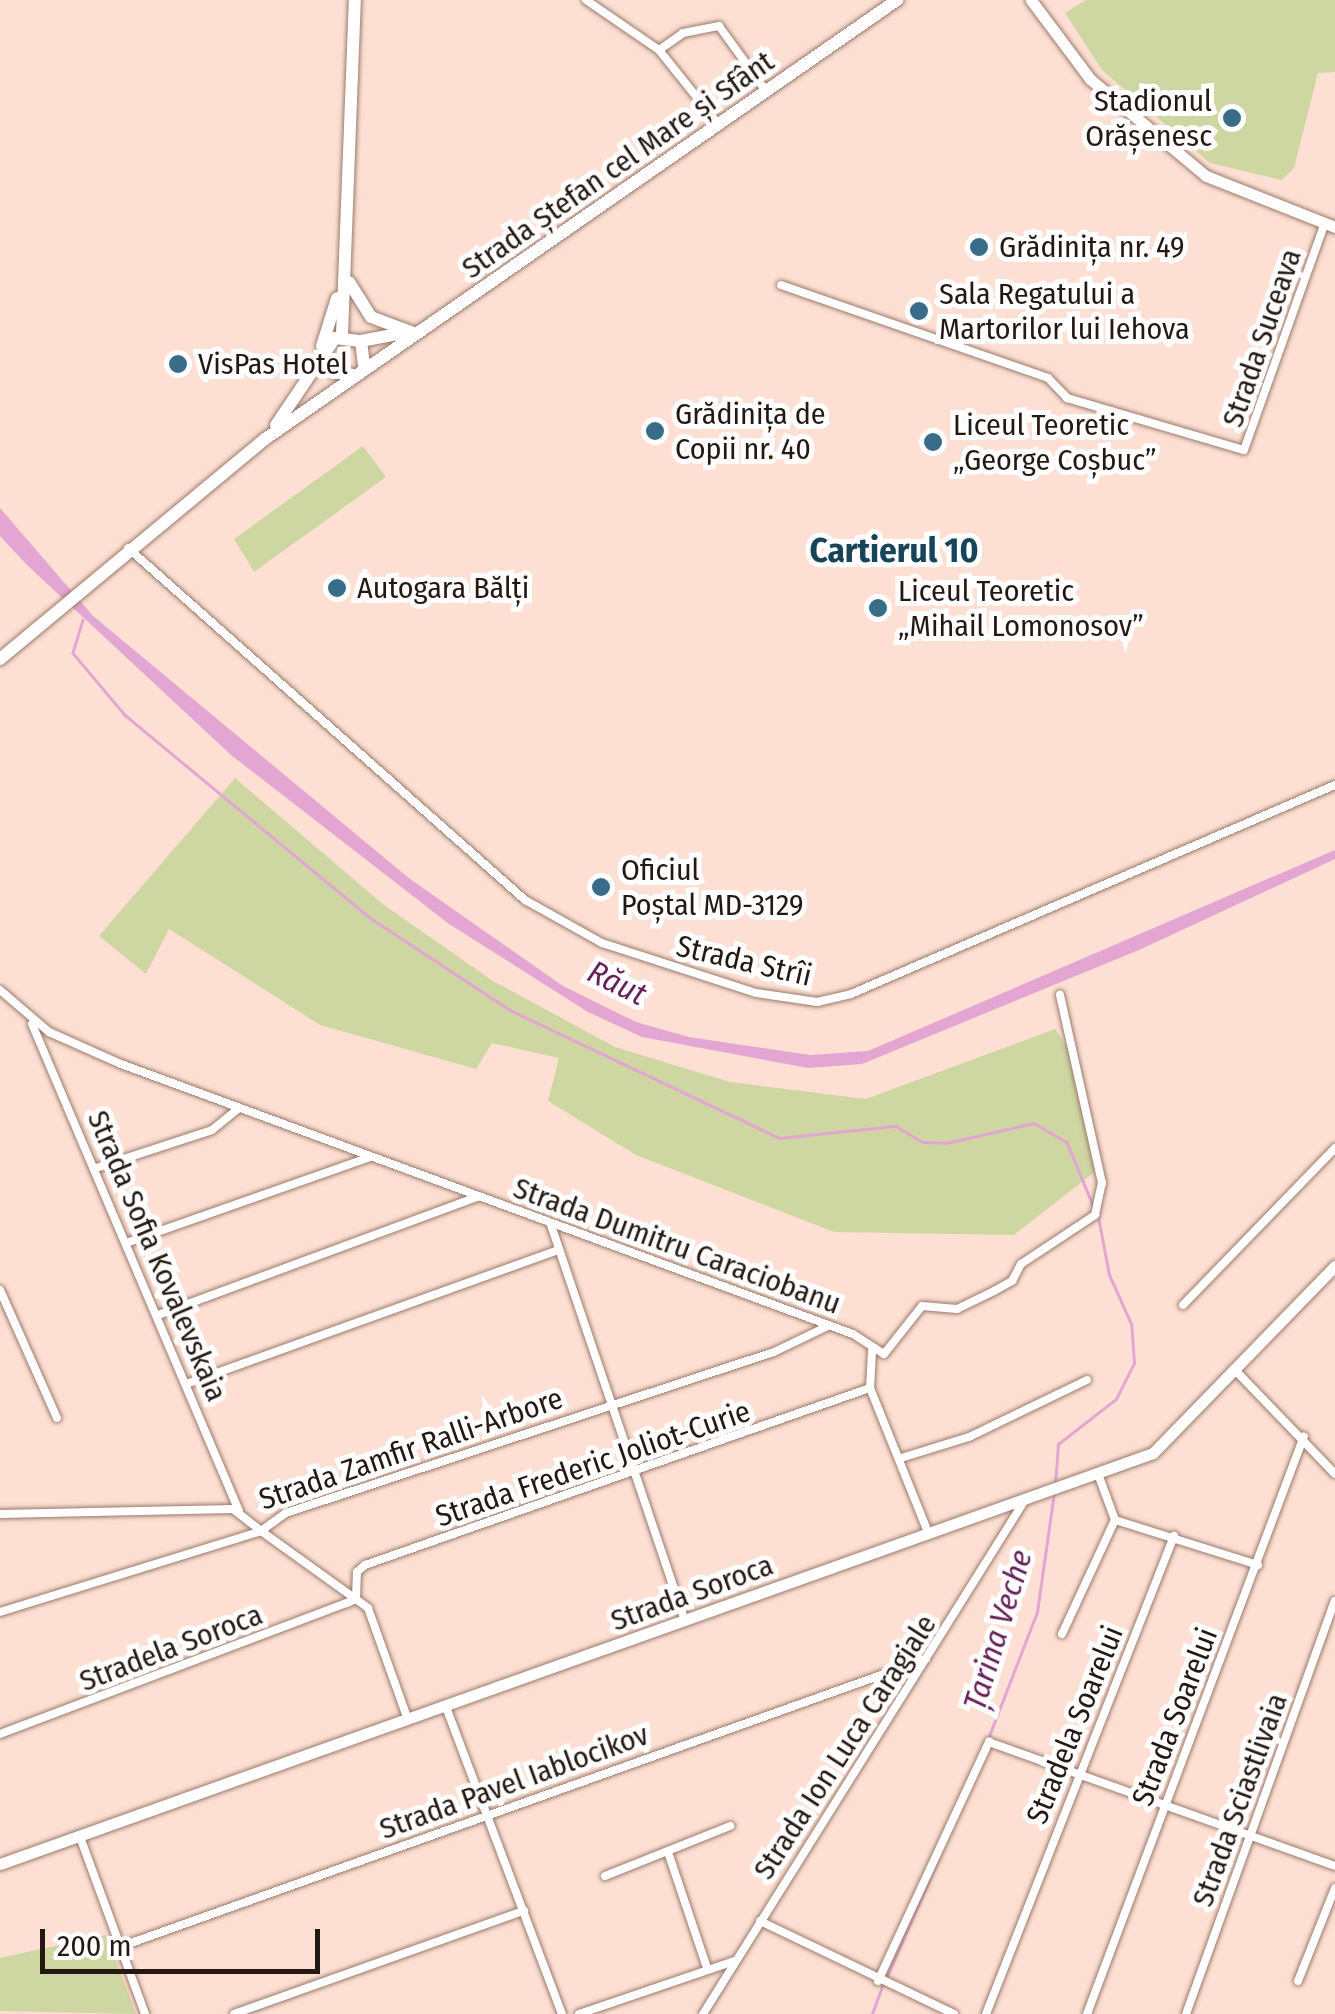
<!DOCTYPE html>
<meta charset="utf-8">
<style>
body{margin:0}
#map{position:relative;width:1335px;height:2014px;overflow:hidden;background:#fde0d3;font-family:"Fira Sans Condensed",sans-serif}
div>[style]{position:absolute}
[style*='--x']{left:calc(var(--x)*1px);top:calc(var(--y)*1px);width:calc(var(--w)*1px);rotate:calc(var(--a)*1deg)}
.green>*{inset:0;background:#ced6a1}
.water>*{inset:0;background:#e3a6d2}
.stream>*{height:2.5px;margin:-1.25px;padding:0 1.25px;transform-origin:1.25px;border-radius:1.25px;background:#e3a6d2}
.roads{filter:drop-shadow(0 0 2px #9a7a6c) drop-shadow(0 0 2px #9a7a6c)}
.street>*{height:8px;margin:-4px;padding:0 4px;transform-origin:4px;border-radius:4px;background:#fff}
.secondary>*{height:11px;margin:-5.5px;padding:0 5.5px;transform-origin:5.5px;border-radius:5.5px;background:#fff}
.primary>*{height:12px;margin:-6px;padding:0 6px;transform-origin:6px;border-radius:6px;background:#fff}
.dots>*{width:28px;height:28px;translate:-50% -50%;box-sizing:border-box;border:5px solid #fff;border-radius:50%}
span{translate:-50% -50%;white-space:nowrap;text-align:center;line-height:1.15;-webkit-text-stroke:10px #fff;paint-order:stroke}
.poi-label{font-size:30px;color:#241812}
.right{translate:-100% -50%;text-align:right}
.left{translate:0 -50%;text-align:left}
.street-label{font-size:30px;color:#241812}
.water-label{font-size:32px;color:#661f57;font-style:italic}
.quarter-label{font-size:35px;color:#184459;font-weight:700}
.scale{position:absolute;left:40px;top:1929px;width:280px;height:45px;box-sizing:border-box;border:5px solid #241812;border-top:0;padding-left:12px;font-size:30px;line-height:35px;white-space:nowrap;color:#241812;-webkit-text-stroke:8px #fff;paint-order:stroke}
</style>
<div id="map">
<div class="green">
<i style="clip-path:polygon(1086px 0,1335px 0,1335px 72px,1318px 73px,1294px 168px,1282px 180px,1210px 163px,1102px 70px,1065px 13px)"></i>
<i style="clip-path:polygon(363px 446px,386px 477px,254px 572px,234px 539px)"></i>
<i style="clip-path:polygon(235px 778px,384px 905px,493px 981px,615px 1047px,730px 1082px,866px 1099px,1055px 1029px,1070px 1052px,1101px 1167px,1014px 1235px,834px 1232px,636px 1155px,548px 1101px,559px 1058px,492px 1043px,476px 1069px,320px 1025px,169px 929px,146px 974px,99px 936px)"></i>
<i style="clip-path:polygon(106px 1935px,136px 2014px,0 2011px,0 1958px)"></i>
</div>
<div class="water">
<i style="clip-path:polygon(0 508px,93px 616px,410px 879px,563px 986px,636px 1022px,689px 1037px,810px 1055px,868px 1051px,1335px 850px,1335px 859px,1139px 950px,862px 1064px,808px 1068px,642px 1037px,588px 1012px,449px 924px,231px 755px,27px 565px,0 536px)"></i>
</div>
<div class="stream">
<i style="--x:83;--y:620;--w:34;--a:107"></i>
<i style="--x:73;--y:653;--w:81;--a:50"></i>
<i style="--x:125;--y:715;--w:320;--a:39.6"></i>
<i style="--x:372;--y:919;--w:165;--a:33.4"></i>
<i style="--x:510;--y:1010;--w:298;--a:25.4"></i>
<i style="--x:779;--y:1138;--w:118;--a:-5.9"></i>
<i style="--x:896;--y:1126;--w:31;--a:31"></i>
<i style="--x:923;--y:1142;--w:23;--a:2"></i>
<i style="--x:946;--y:1143;--w:90;--a:-12.8"></i>
<i style="--x:1034;--y:1123;--w:38;--a:30"></i>
<i style="--x:1067;--y:1142;--w:68;--a:67.6"></i>
<i style="--x:1055;--y:1485;--w:41;--a:-85.8"></i>
<i style="--x:1058;--y:1444;--w:73;--a:-37.8"></i>
<i style="--x:1116;--y:1399;--w:40;--a:-63.4"></i>
<i style="--x:1134;--y:1363;--w:39;--a:-94"></i>
<i style="--x:1131;--y:1324;--w:54;--a:-114.2"></i>
<i style="--x:1109;--y:1275;--w:59;--a:-100.7"></i>
<i style="--x:989;--y:1736;--w:133;--a:-68.8"></i>
<i style="--x:1037;--y:1612;--w:120;--a:-81.9"></i>
<i style="--x:887;--y:1976;--w:127;--a:-66.3"></i>
<i style="--x:872;--y:2014;--w:33;--a:-70"></i>
</div>
<div class="roads">
<div class="street">
<i style="--x:586;--y:0;--w:88;--a:34.4"></i>
<i style="--x:659;--y:50;--w:96;--a:51.3"></i>
<i style="--x:659;--y:50;--w:29;--a:-35"></i>
<i style="--x:683;--y:33;--w:37;--a:-11"></i>
<i style="--x:719;--y:26;--w:80;--a:54.1"></i>
<i style="--x:781;--y:285;--w:283;--a:19.2"></i>
<i style="--x:1048;--y:378;--w:28;--a:46"></i>
<i style="--x:1067;--y:398;--w:184;--a:16.4"></i>
<i style="--x:1244;--y:450;--w:241;--a:-70.4"></i>
<i style="--x:128;--y:548;--w:531;--a:41.56"></i>
<i style="--x:525;--y:900;--w:88;--a:29.2"></i>
<i style="--x:602;--y:943;--w:162;--a:18"></i>
<i style="--x:756;--y:993;--w:62;--a:8.4"></i>
<i style="--x:817;--y:1002;--w:35;--a:-13"></i>
<i style="--x:851;--y:994;--w:527;--a:-23.36"></i>
<i style="--x:0;--y:990;--w:65;--a:40.6"></i>
<i style="--x:49;--y:1032;--w:79;--a:24"></i>
<i style="--x:121;--y:1064;--w:780;--a:20.25"></i>
<i style="--x:853;--y:1334;--w:37;--a:33"></i>
<i style="--x:884;--y:1354;--w:61;--a:-51.6"></i>
<i style="--x:922;--y:1306;--w:35;--a:5"></i>
<i style="--x:957;--y:1309;--w:41;--a:-25.9"></i>
<i style="--x:994;--y:1291;--w:21;--a:-29"></i>
<i style="--x:1012;--y:1281;--w:19;--a:-62"></i>
<i style="--x:1021;--y:1264;--w:89;--a:-33.5"></i>
<i style="--x:1095;--y:1215;--w:33;--a:-78"></i>
<i style="--x:1102;--y:1183;--w:193;--a:-102.6"></i>
<i style="--x:32;--y:1024;--w:529;--a:66.97"></i>
<i style="--x:96;--y:1168;--w:122;--a:-18.1"></i>
<i style="--x:212;--y:1130;--w:35;--a:-39"></i>
<i style="--x:551;--y:1225;--w:418;--a:71.3"></i>
<i style="--x:126;--y:1243;--w:259;--a:-19.4"></i>
<i style="--x:0;--y:1290;--w:140;--a:66"></i>
<i style="--x:1183;--y:1305;--w:219;--a:-45.9"></i>
<i style="--x:158;--y:1315;--w:340;--a:-20.3"></i>
<i style="--x:872;--y:1351;--w:37;--a:93"></i>
<i style="--x:870;--y:1388;--w:158;--a:68.1"></i>
<i style="--x:1235;--y:1370;--w:144;--a:46.1"></i>
<i style="--x:186;--y:1384;--w:392;--a:-19.8"></i>
<i style="--x:901;--y:1458;--w:71;--a:-17.2"></i>
<i style="--x:969;--y:1437;--w:131;--a:-25.8"></i>
<i style="--x:1098;--y:1474;--w:49;--a:69.7"></i>
<i style="--x:0;--y:1514;--w:233;--a:-1.2"></i>
<i style="--x:233;--y:1509;--w:36;--a:38"></i>
<i style="--x:261;--y:1531;--w:31;--a:-36"></i>
<i style="--x:286;--y:1513;--w:514;--a:-18.26"></i>
<i style="--x:774;--y:1352;--w:60;--a:-25.7"></i>
<i style="--x:0;--y:1612;--w:273;--a:-17.2"></i>
<i style="--x:261;--y:1531;--w:132;--a:35.7"></i>
<i style="--x:368;--y:1608;--w:119;--a:70.3"></i>
<i style="--x:1062;--y:1634;--w:126;--a:-65.1"></i>
<i style="--x:1115;--y:1520;--w:150;--a:17.5"></i>
<i style="--x:446;--y:1707;--w:328;--a:69.3"></i>
<i style="--x:0;--y:1734;--w:371;--a:-20.7"></i>
<i style="--x:347;--y:1603;--w:10;--a:-24"></i>
<i style="--x:356;--y:1599;--w:27;--a:-88"></i>
<i style="--x:357;--y:1572;--w:11;--a:-41"></i>
<i style="--x:365;--y:1565;--w:535;--a:-19.32"></i>
<i style="--x:80;--y:1837;--w:189;--a:69.8"></i>
<i style="--x:669;--y:1855;--w:119;--a:71.4"></i>
<i style="--x:605;--y:1876;--w:135;--a:-21.8"></i>
<i style="--x:760;--y:1921;--w:215;--a:25.6"></i>
<i style="--x:117;--y:1948;--w:859;--a:-19.66"></i>
<i style="--x:878;--y:1981;--w:264;--a:-65.1"></i>
<i style="--x:989;--y:1742;--w:368;--a:19.7"></i>
<i style="--x:1298;--y:1981;--w:100;--a:-68.3"></i>
<i style="--x:234;--y:2014;--w:308;--a:-19.6"></i>
<i style="--x:579;--y:2014;--w:165;--a:-18.8"></i>
<i style="--x:703;--y:2014;--w:603;--a:-57.94"></i>
<i style="--x:986;--y:2014;--w:514;--a:-68.53"></i>
<i style="--x:1087;--y:2014;--w:617;--a:-69.42"></i>
<i style="--x:1186;--y:2014;--w:439;--a:-70.2"></i>
</div>
<div class="secondary">
<i style="--x:1031;--y:0;--w:99;--a:53.2"></i>
<i style="--x:1090;--y:79;--w:151;--a:39.9"></i>
<i style="--x:1206;--y:176;--w:139;--a:21.6"></i>
<i style="--x:0;--y:1864;--w:1224;--a:-19.62"></i>
<i style="--x:1153;--y:1453;--w:261;--a:-45.8"></i>
</div>
<div class="primary">
<i style="--x:349;--y:282;--w:41;--a:57.8"></i>
<i style="--x:371;--y:317;--w:43;--a:20.6"></i>
<i style="--x:342;--y:335;--w:335;--a:-87.8"></i>
<i style="--x:361;--y:341;--w:43;--a:-10.8"></i>
<i style="--x:322;--y:346;--w:50;--a:-72.6"></i>
<i style="--x:326;--y:355;--w:19;--a:65"></i>
<i style="--x:334;--y:372;--w:19;--a:9"></i>
<i style="--x:276;--y:425;--w:105;--a:-55.9"></i>
<i style="--x:335;--y:338;--w:26;--a:7"></i>
<i style="--x:361;--y:341;--w:25;--a:83"></i>
<i style="--x:0;--y:659;--w:344;--a:-39.7"></i>
<i style="--x:265;--y:439;--w:770;--a:-34.78"></i>
</div>
</div>
<div class="dots">
<i style="left:1232px;top:118px;background:#386d89"></i>
<i style="left:979px;top:247px;background:#386d89"></i>
<i style="left:919px;top:311px;background:#386d89"></i>
<i style="left:178px;top:364px;background:#386d89"></i>
<i style="left:655px;top:431px;background:#386d89"></i>
<i style="left:933px;top:442px;background:#386d89"></i>
<i style="left:337px;top:588px;background:#386d89"></i>
<i style="left:878px;top:608px;background:#386d89"></i>
<i style="left:601px;top:887px;background:#386d89"></i>
</div>
<div class="poi-label">
<span class="right" style="left:1212px;top:118px">Stadionul<br>Orășenesc</span>
<span class="left" style="left:999px;top:247px">Grădinița nr. 49</span>
<span class="left" style="left:939px;top:311px">Sala Regatului a<br>Martorilor lui Iehova</span>
<span class="left" style="left:198px;top:364px">VisPas Hotel</span>
<span class="left" style="left:675px;top:431px">Grădinița de<br>Copii nr. 40</span>
<span class="left" style="left:953px;top:442px">Liceul Teoretic<br>„George Coșbuc”</span>
<span class="left" style="left:357px;top:588px">Autogara Bălți</span>
<span class="left" style="left:898px;top:608px">Liceul Teoretic<br>„Mihail Lomonosov”</span>
<span class="left" style="left:621px;top:887px">Oficiul<br>Poștal MD-3129</span>
</div>
<div class="street-label">
<span style="left:618px;top:165px;rotate:-35deg">Strada Ștefan cel Mare și Sfânt</span>
<span style="left:1262px;top:338px;rotate:-71deg">Strada Suceava</span>
<span style="left:744px;top:961px;rotate:13deg">Strada Strîi</span>
<span style="left:677px;top:1246px;rotate:20deg">Strada Dumitru Caraciobanu</span>
<span style="left:157px;top:1256px;rotate:67deg">Strada Sofia Kovalevskaia</span>
<span style="left:411px;top:1449px;rotate:-19deg">Strada Zamfir Ralli-Arbore</span>
<span style="left:593px;top:1464px;rotate:-19deg">Strada Frederic Joliot-Curie</span>
<span style="left:692px;top:1593px;rotate:-20deg">Strada Soroca</span>
<span style="left:171px;top:1648px;rotate:-21deg">Stradela Sorocа</span>
<span style="left:1175px;top:1717px;rotate:-69deg">Strada Soarelui</span>
<span style="left:1075px;top:1725px;rotate:-68deg">Stradela Soarelui</span>
<span style="left:845px;top:1747px;rotate:-57deg">Strada Ion Luca Caragiale</span>
<span style="left:514px;top:1782px;rotate:-20deg">Strada Pavel Iablocikov</span>
<span style="left:1240px;top:1800px;rotate:-70deg">Strada Sciastlivaia</span>
</div>
<div class="water-label">
<span style="left:617px;top:983px;rotate:26deg">Răut</span>
<span style="left:998px;top:1630px;rotate:-73deg">Țarina Veche</span>
</div>
<div class="quarter-label">
<span style="left:894px;top:550px">Cartierul 10</span>
</div>
<div class="scale">200 m</div>
</div>
